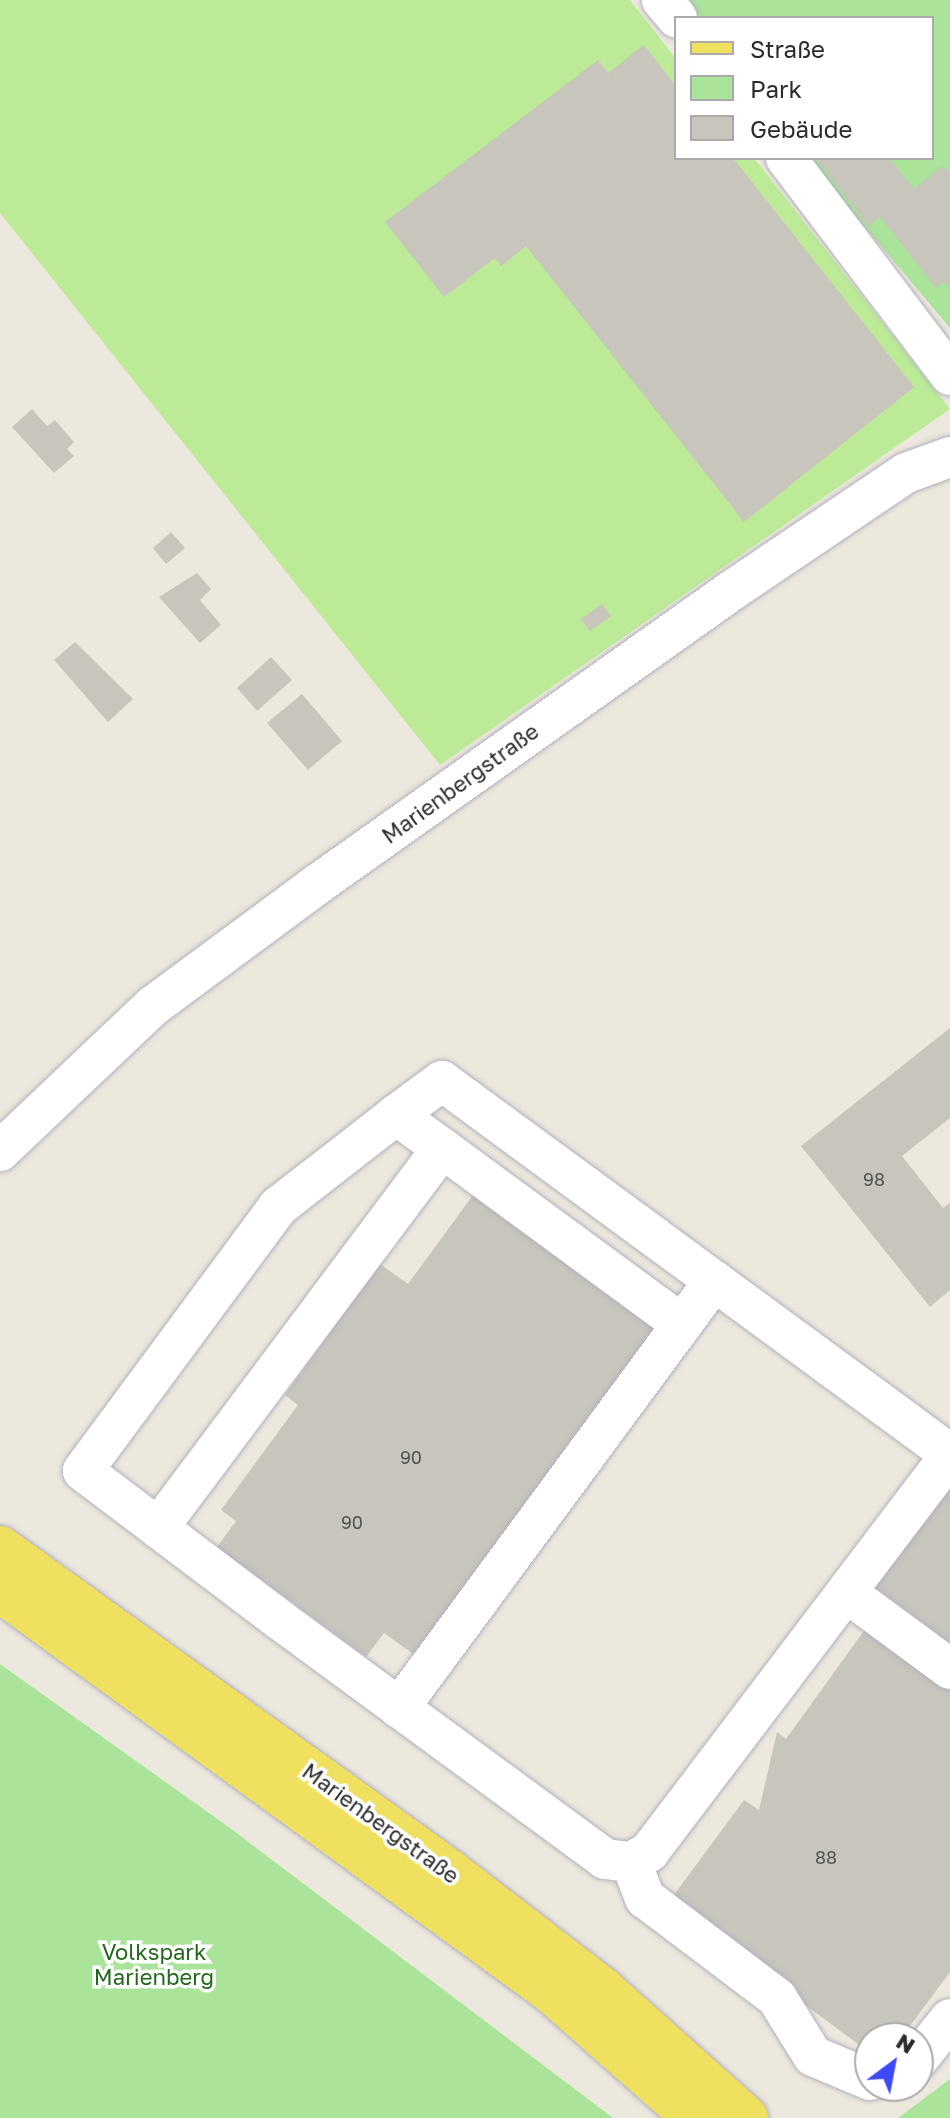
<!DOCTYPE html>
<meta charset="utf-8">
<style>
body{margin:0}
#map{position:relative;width:950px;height:2118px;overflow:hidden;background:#ede8dd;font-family:"Golos Text",sans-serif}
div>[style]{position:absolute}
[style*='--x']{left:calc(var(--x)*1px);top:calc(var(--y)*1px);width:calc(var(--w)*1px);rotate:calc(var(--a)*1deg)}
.green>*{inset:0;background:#aae39a}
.pitch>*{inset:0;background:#bcea96}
.building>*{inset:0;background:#c8c5bd}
.roads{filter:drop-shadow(0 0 2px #b1b1be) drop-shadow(0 0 2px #b1b1be)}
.minor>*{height:40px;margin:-20px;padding:0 20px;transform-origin:20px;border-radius:20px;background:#fff}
.major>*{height:44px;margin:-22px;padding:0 22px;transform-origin:22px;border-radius:22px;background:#f0e05f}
span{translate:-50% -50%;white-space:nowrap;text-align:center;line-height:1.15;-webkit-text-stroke:7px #fff;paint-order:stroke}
.number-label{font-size:18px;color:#525250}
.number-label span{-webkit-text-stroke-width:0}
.street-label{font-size:22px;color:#2b2b2b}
.park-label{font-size:22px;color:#21681b}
.legend{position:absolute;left:674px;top:16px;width:260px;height:144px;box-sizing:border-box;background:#fff;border:2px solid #aaa;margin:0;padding:10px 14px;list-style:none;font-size:24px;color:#2b2b2b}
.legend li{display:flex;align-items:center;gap:16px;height:40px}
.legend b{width:40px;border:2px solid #aaa}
.north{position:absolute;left:854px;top:2022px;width:80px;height:80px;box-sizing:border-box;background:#fff;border:2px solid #aaa;border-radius:50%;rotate:32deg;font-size:22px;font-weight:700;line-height:32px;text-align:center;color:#2b2b2b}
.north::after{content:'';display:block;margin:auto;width:28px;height:36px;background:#3e4af9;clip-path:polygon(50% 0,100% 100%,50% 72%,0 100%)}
</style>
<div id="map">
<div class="green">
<i style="clip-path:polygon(675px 0,950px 0,950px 328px,807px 158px,932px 158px,932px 18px,690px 18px)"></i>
<i style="clip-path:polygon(0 1664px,230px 1828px,613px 2118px,0 2118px)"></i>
<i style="clip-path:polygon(950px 2079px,950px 2118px,898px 2118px)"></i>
</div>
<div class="pitch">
<i style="clip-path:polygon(0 0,630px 0,676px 59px,676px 158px,754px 158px,950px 409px,440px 765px,0 213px)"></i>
</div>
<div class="building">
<i style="clip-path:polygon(644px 45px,676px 86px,676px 158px,733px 158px,914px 387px,744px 522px,526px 246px,501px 266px,495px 258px,444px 297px,385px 222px,598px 60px,608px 73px)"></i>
<i style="clip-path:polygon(816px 158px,889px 158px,914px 189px,943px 165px,950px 174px,950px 290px,944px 282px,936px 288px,880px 217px,869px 226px)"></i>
<i style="clip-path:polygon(32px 409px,47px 426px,55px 420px,74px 442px,67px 449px,74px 456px,54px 473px,12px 427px)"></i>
<i style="clip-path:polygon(171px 532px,185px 548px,166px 564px,153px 548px)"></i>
<i style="clip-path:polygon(197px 573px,211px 589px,200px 600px,221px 625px,200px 643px,159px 597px)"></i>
<i style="clip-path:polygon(602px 604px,611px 616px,590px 631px,581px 619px)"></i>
<i style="clip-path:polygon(75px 642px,133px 699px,108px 722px,54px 660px)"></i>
<i style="clip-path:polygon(271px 657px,292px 680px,257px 711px,237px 688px)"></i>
<i style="clip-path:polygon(302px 694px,342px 741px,308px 770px,267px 723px)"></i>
<i style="clip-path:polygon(950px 1028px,950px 1118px,902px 1156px,943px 1208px,950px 1203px,950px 1290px,930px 1307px,801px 1146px)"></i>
<i style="clip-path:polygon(479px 1187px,663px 1321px,416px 1656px,384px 1633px,366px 1657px,217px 1547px,236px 1521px,221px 1510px,298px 1405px,285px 1395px,380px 1264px,408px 1284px)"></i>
<i style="clip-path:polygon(950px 1474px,950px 1643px,869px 1583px)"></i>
<i style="clip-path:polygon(866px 1628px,950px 1690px,950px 1972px,901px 2038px,870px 2038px,870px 2053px,668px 1903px,744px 1800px,759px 1810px,777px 1732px,786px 1739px)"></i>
</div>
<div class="roads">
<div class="minor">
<i style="--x:662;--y:0;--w:23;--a:50"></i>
<i style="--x:786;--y:158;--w:272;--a:52.9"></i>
<i style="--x:396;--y:1115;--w:57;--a:-36.5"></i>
<i style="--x:442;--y:1081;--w:630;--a:36.29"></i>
<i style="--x:442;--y:1148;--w:298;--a:36.3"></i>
<i style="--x:0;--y:1151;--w:211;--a:-43.5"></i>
<i style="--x:153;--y:1006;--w:202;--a:-36.5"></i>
<i style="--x:315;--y:886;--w:510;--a:-35.34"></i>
<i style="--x:731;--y:591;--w:211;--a:-34"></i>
<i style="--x:906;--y:473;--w:47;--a:-20"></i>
<i style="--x:158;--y:1528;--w:474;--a:-53.2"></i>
<i style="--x:442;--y:1148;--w:57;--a:-144.3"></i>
<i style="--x:396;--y:1115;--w:150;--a:142.1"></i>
<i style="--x:278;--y:1207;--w:328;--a:126.5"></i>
<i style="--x:83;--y:1471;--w:247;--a:37.1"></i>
<i style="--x:280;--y:1620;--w:403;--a:36.3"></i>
<i style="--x:605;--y:1859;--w:26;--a:7"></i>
<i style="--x:631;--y:1862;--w:21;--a:-29"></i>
<i style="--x:649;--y:1852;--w:498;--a:-52.8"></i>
<i style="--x:847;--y:1593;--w:128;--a:36.4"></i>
<i style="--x:399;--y:1708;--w:531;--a:-53.58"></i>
<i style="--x:631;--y:1862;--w:39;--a:69"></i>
<i style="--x:645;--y:1898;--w:166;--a:37.1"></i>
<i style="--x:777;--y:1998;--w:68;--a:58.2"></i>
<i style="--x:813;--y:2056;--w:62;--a:22.8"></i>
<i style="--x:918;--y:2059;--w:51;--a:-51.3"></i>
</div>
<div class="major">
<i style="--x:0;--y:1548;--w:555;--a:35.75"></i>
<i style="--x:450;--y:1872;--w:193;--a:37.6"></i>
<i style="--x:603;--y:1990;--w:192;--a:41.8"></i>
<i style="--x:0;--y:1590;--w:681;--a:36.05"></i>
<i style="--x:551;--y:1991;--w:192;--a:41.4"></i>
</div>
</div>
<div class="number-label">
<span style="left:874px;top:1179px">98</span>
<span style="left:411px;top:1457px">90</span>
<span style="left:352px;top:1522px">90</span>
<span style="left:826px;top:1857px">88</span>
</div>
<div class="street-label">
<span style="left:460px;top:783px;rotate:-36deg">Marienbergstraße</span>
<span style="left:381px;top:1823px;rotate:36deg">Marienbergstraße</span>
</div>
<div class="park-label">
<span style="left:154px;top:1964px">Volkspark<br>Marienberg</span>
</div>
<ul class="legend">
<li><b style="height:10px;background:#f0e05f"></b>Straße</li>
<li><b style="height:22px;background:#aae39a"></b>Park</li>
<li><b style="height:22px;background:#c8c5bd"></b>Gebäude</li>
</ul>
<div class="north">N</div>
</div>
